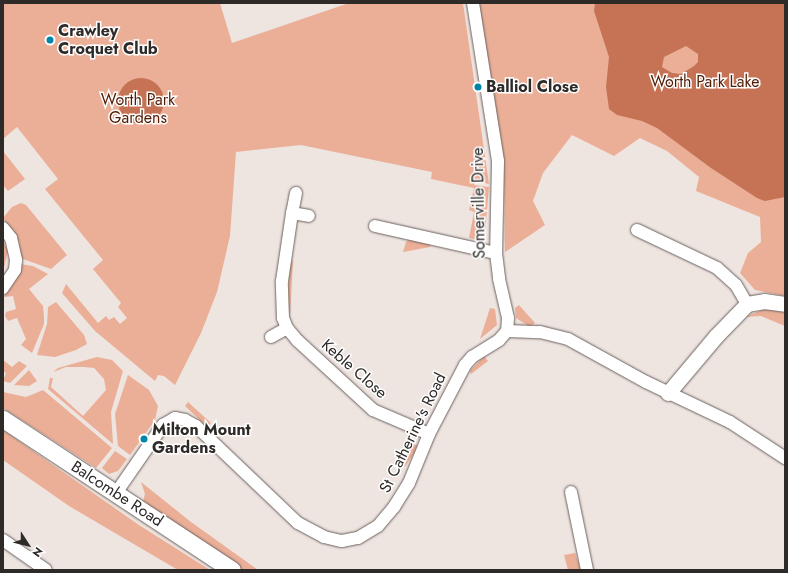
<!DOCTYPE html>
<style>
body{margin:0}
#map{position:relative;width:788px;height:573px;overflow:hidden;background:#eee4e0;font-family:Jost,sans-serif}
div>[style]{position:absolute}
[style*='--x']{left:calc(var(--x)*1px);top:calc(var(--y)*1px);width:calc(var(--w)*1px);rotate:calc(var(--a)*1deg)}
.green>*{inset:0;background:#ebaf98}
.water>*{inset:0;background:#c57354}
.round{border-radius:50%}
.roads{filter:drop-shadow(0 0 1px #6a615d) drop-shadow(0 0 1px #6a615d)}
.minor>*{height:12px;margin:-6px;padding:0 6px;transform-origin:6px;border-radius:6px;background:#fff}
.tertiary>*{height:15px;margin:-7.5px;padding:0 7.5px;transform-origin:7.5px;border-radius:7.5px;background:#fff}
.secondary>*{height:17px;margin:-8.5px;padding:0 8.5px;transform-origin:8.5px;border-radius:8.5px;background:#fff}
.dots>*{width:11px;height:11px;translate:-50% -50%;box-sizing:border-box;border:2px solid #fff;border-radius:50%}
span{translate:-50% -50%;white-space:nowrap;text-align:center;line-height:1.15;-webkit-text-stroke:3px #fff;paint-order:stroke}
.poi-label{font-size:16px;color:#2d2a28;font-weight:700}
.left{translate:0 -50%;text-align:left}
.park-label{font-size:16px;color:#511c05}
.street-label{font-size:16px;color:#2d2a28}
.frame{position:absolute;inset:0;border:4px solid #2d2a28;pointer-events:none}
.north{position:absolute;left:8px;top:525px;width:40px;height:40px;-webkit-text-stroke:3px #fff;paint-order:stroke;rotate:126deg;font-size:11px;font-weight:700;line-height:16px;text-align:center;color:#2d2a28}
.north::after{content:'';display:block;margin:auto;width:14px;height:18px;background:#2d2a28;clip-path:polygon(50% 0,100% 100%,50% 72%,0 100%)}
</style>
<div id="map">
<div class="green">
<i style="clip-path:polygon(3px 3px,220px 3px,232px 43px,349px 3px,463px 3px,489px 184px,475px 181px,474px 185px,489px 187px,485px 233px,479px 240px,469px 238px,474px 212px,469px 210px,474px 188px,431px 179px,432px 172px,301px 145px,236px 152px,230px 236px,217px 292px,201px 333px,175px 385px,164px 376px,158px 375px,155px 381px,95px 331px,62px 293px,66px 284px,98px 323px,106px 316px,109px 320px,114px 317px,120px 324px,127px 318px,118px 307px,121px 303px,93px 269px,103px 260px,45px 189px,58px 179px,17px 127px,3px 139px)"></i>
<i style="clip-path:polygon(478px 3px,785px 3px,785px 296px,755px 290px,740px 273px,748px 253px,761px 242px,760px 217px,696px 191px,699px 177px,667px 151px,640px 138px,614px 156px,572px 135px,543px 173px,533px 201px,545px 225px,505px 252px,504px 180px,501px 143px)"></i>
<i style="clip-path:polygon(3px 151px,25px 179px,8px 191px,3px 185px)"></i>
<i style="clip-path:polygon(21px 203px,26px 205px,67px 255px,51px 269px,20px 258px,19px 242px,3px 218px,12px 207px)"></i>
<i style="clip-path:polygon(410px 239px,431px 243px,430px 247px,403px 252px,406px 242px)"></i>
<i style="clip-path:polygon(3px 240px,8px 251px,3px 272px)"></i>
<i style="clip-path:polygon(293px 260px,290px 316px,288px 306px,289px 265px)"></i>
<i style="clip-path:polygon(20px 264px,33px 266px,48px 274px,29px 289px,43px 306px,44px 316px,44px 324px,32px 353px,21px 345px,26px 339px,17px 318px,8px 321px,5px 316px,6px 312px,16px 309px,13px 296px,4px 297px)"></i>
<i style="clip-path:polygon(56px 302px,84px 335px,87px 344px,76px 350px,55px 357px,37px 355px,47px 324px,48px 307px)"></i>
<i style="clip-path:polygon(519px 305px,535px 323px,530px 327px,516px 318px,515px 308px)"></i>
<i style="clip-path:polygon(490px 308px,495px 309px,497px 325px,480px 339px)"></i>
<i style="clip-path:polygon(762px 310px,777px 310px,785px 313px,785px 326px,761px 316px,745px 317px)"></i>
<i style="clip-path:polygon(484px 356px,488px 361px,471px 374px,470px 371px)"></i>
<i style="clip-path:polygon(97px 357px,112px 360px,123px 371px,111px 412px,113px 444px,48px 389px,50px 378px,53px 378px,51px 387px,83px 416px,106px 390px,104px 379px,94px 368px,84px 367px,66px 367px,53px 372px,58px 368px)"></i>
<i style="clip-path:polygon(3px 360px,12px 367px,19px 361px,27px 366px,10px 383px,3px 381px,6px 373px,3px 371px)"></i>
<i style="clip-path:polygon(29px 370px,37px 381px,29px 386px,14px 385px)"></i>
<i style="clip-path:polygon(128px 375px,149px 390px,158px 406px,155px 420px,130px 455px,118px 446px,115px 414px)"></i>
<i style="clip-path:polygon(43px 390px,112px 448px,96px 468px,3px 408px,3px 392px,26px 397px)"></i>
<i style="clip-path:polygon(188px 402px,211px 423px,207px 427px,185px 406px)"></i>
<i style="clip-path:polygon(3px 430px,139px 525px,210px 570px,178px 570px,69px 506px,3px 460px)"></i>
<i style="clip-path:polygon(410px 444px,418px 445px,418px 448px,404px 468px)"></i>
<i style="clip-path:polygon(115px 451px,127px 459px,118px 471px,109px 474px,102px 468px)"></i>
<i style="clip-path:polygon(141px 482px,191px 522px,258px 570px,243px 570px,143px 502px,145px 494px)"></i>
<i style="clip-path:polygon(575px 553px,581px 570px,568px 570px,564px 555px)"></i>
</div>
<div class="water">
<i style="clip-path:polygon(evenodd,595px 3px,785px 3px,785px 197px,765px 201px,757px 198px,711px 168px,657px 128px,642px 121px,617px 115px,609px 109px,606px 87px,609px 57px,594px 11px,595px 3px,686px 46px,698px 54px,698px 62px,694px 66px,681px 74px,672px 73px,662px 67px,664px 57px,686px 46px)"></i>
<i class="round" style="left:118px;top:78px;width:46px;height:46px"></i>
</div>
<div class="roads">
<div class="minor">
<i style="--x:473;--y:3;--w:160;--a:81"></i>
<i style="--x:498;--y:161;--w:92;--a:91.2"></i>
<i style="--x:496;--y:253;--w:26;--a:83"></i>
<i style="--x:499;--y:279;--w:40;--a:77"></i>
<i style="--x:508;--y:318;--w:13;--a:94"></i>
<i style="--x:296;--y:193;--w:20;--a:101"></i>
<i style="--x:292;--y:213;--w:17;--a:10"></i>
<i style="--x:375;--y:226;--w:124;--a:12.6"></i>
<i style="--x:3;--y:228;--w:13;--a:51"></i>
<i style="--x:11;--y:238;--w:23;--a:77"></i>
<i style="--x:16;--y:260;--w:10;--a:96"></i>
<i style="--x:15;--y:270;--w:22;--a:124"></i>
<i style="--x:637;--y:230;--w:89;--a:25.4"></i>
<i style="--x:717;--y:268;--w:25;--a:42"></i>
<i style="--x:736;--y:285;--w:22;--a:60"></i>
<i style="--x:287;--y:328;--w:11;--a:-112"></i>
<i style="--x:283;--y:318;--w:37;--a:-92"></i>
<i style="--x:282;--y:281;--w:69;--a:-81.6"></i>
<i style="--x:271;--y:337;--w:18;--a:-29"></i>
<i style="--x:287;--y:328;--w:17;--a:50"></i>
<i style="--x:298;--y:341;--w:102;--a:42.6"></i>
<i style="--x:373;--y:410;--w:61;--a:23.2"></i>
<i style="--x:571;--y:492;--w:80;--a:78.4"></i>
<i style="--x:116;--y:493;--w:83;--a:-55.3"></i>
<i style="--x:163;--y:425;--w:14;--a:-30"></i>
<i style="--x:175;--y:418;--w:10;--a:11"></i>
<i style="--x:185;--y:420;--w:13;--a:29"></i>
<i style="--x:196;--y:426;--w:141;--a:43.6"></i>
<i style="--x:298;--y:523;--w:30;--a:28"></i>
<i style="--x:324;--y:537;--w:18;--a:13"></i>
<i style="--x:342;--y:541;--w:16;--a:-11"></i>
<i style="--x:358;--y:538;--w:23;--a:-31"></i>
<i style="--x:378;--y:526;--w:25;--a:-50"></i>
<i style="--x:394;--y:507;--w:28;--a:-58"></i>
<i style="--x:409;--y:483;--w:53;--a:-67.8"></i>
<i style="--x:429;--y:434;--w:78;--a:-62.4"></i>
<i style="--x:465;--y:365;--w:11;--a:-49"></i>
<i style="--x:472;--y:357;--w:32;--a:-32"></i>
<i style="--x:499;--y:340;--w:12;--a:-48"></i>
<i style="--x:507;--y:331;--w:33;--a:2"></i>
<i style="--x:540;--y:332;--w:29;--a:14"></i>
<i style="--x:568;--y:339;--w:89;--a:28.9"></i>
<i style="--x:646;--y:382;--w:93;--a:25.5"></i>
<i style="--x:730;--y:422;--w:66;--a:33.2"></i>
<i style="--x:3;--y:540;--w:52;--a:34.9"></i>
</div>
<div class="tertiary">
<i style="--x:668;--y:393;--w:75;--a:-49.9"></i>
<i style="--x:716;--y:336;--w:45;--a:-45.9"></i>
<i style="--x:747;--y:304;--w:17;--a:-10"></i>
<i style="--x:764;--y:301;--w:21;--a:8"></i>
</div>
<div class="secondary">
<i style="--x:3;--y:419;--w:274;--a:33.4"></i>
</div>
</div>
<div class="dots">
<i style="left:50px;top:40px;background:#0086a8"></i>
<i style="left:478px;top:87px;background:#0086a8"></i>
<i style="left:144px;top:439px;background:#0086a8"></i>
</div>
<div class="poi-label">
<span class="left" style="left:58px;top:40px">Crawley<br>Croquet Club</span>
<span class="left" style="left:486px;top:87px">Balliol Close</span>
<span class="left" style="left:152px;top:439px">Milton Mount<br>Gardens</span>
</div>
<div class="park-label">
<span style="left:705px;top:82px">Worth Park Lake</span>
<span style="left:138px;top:109px">Worth Park<br>Gardens</span>
</div>
<div class="street-label">
<span style="left:479px;top:203px;rotate:-91deg">Somerville Drive</span>
<span style="left:354px;top:369px;rotate:41deg">Keble Close</span>
<span style="left:413px;top:433px;rotate:-64deg">St Catherine's Road</span>
<span style="left:117px;top:494px;rotate:33deg">Balcombe Road</span>
</div>
<div class="frame"></div>
<div class="north">N</div>
</div>
